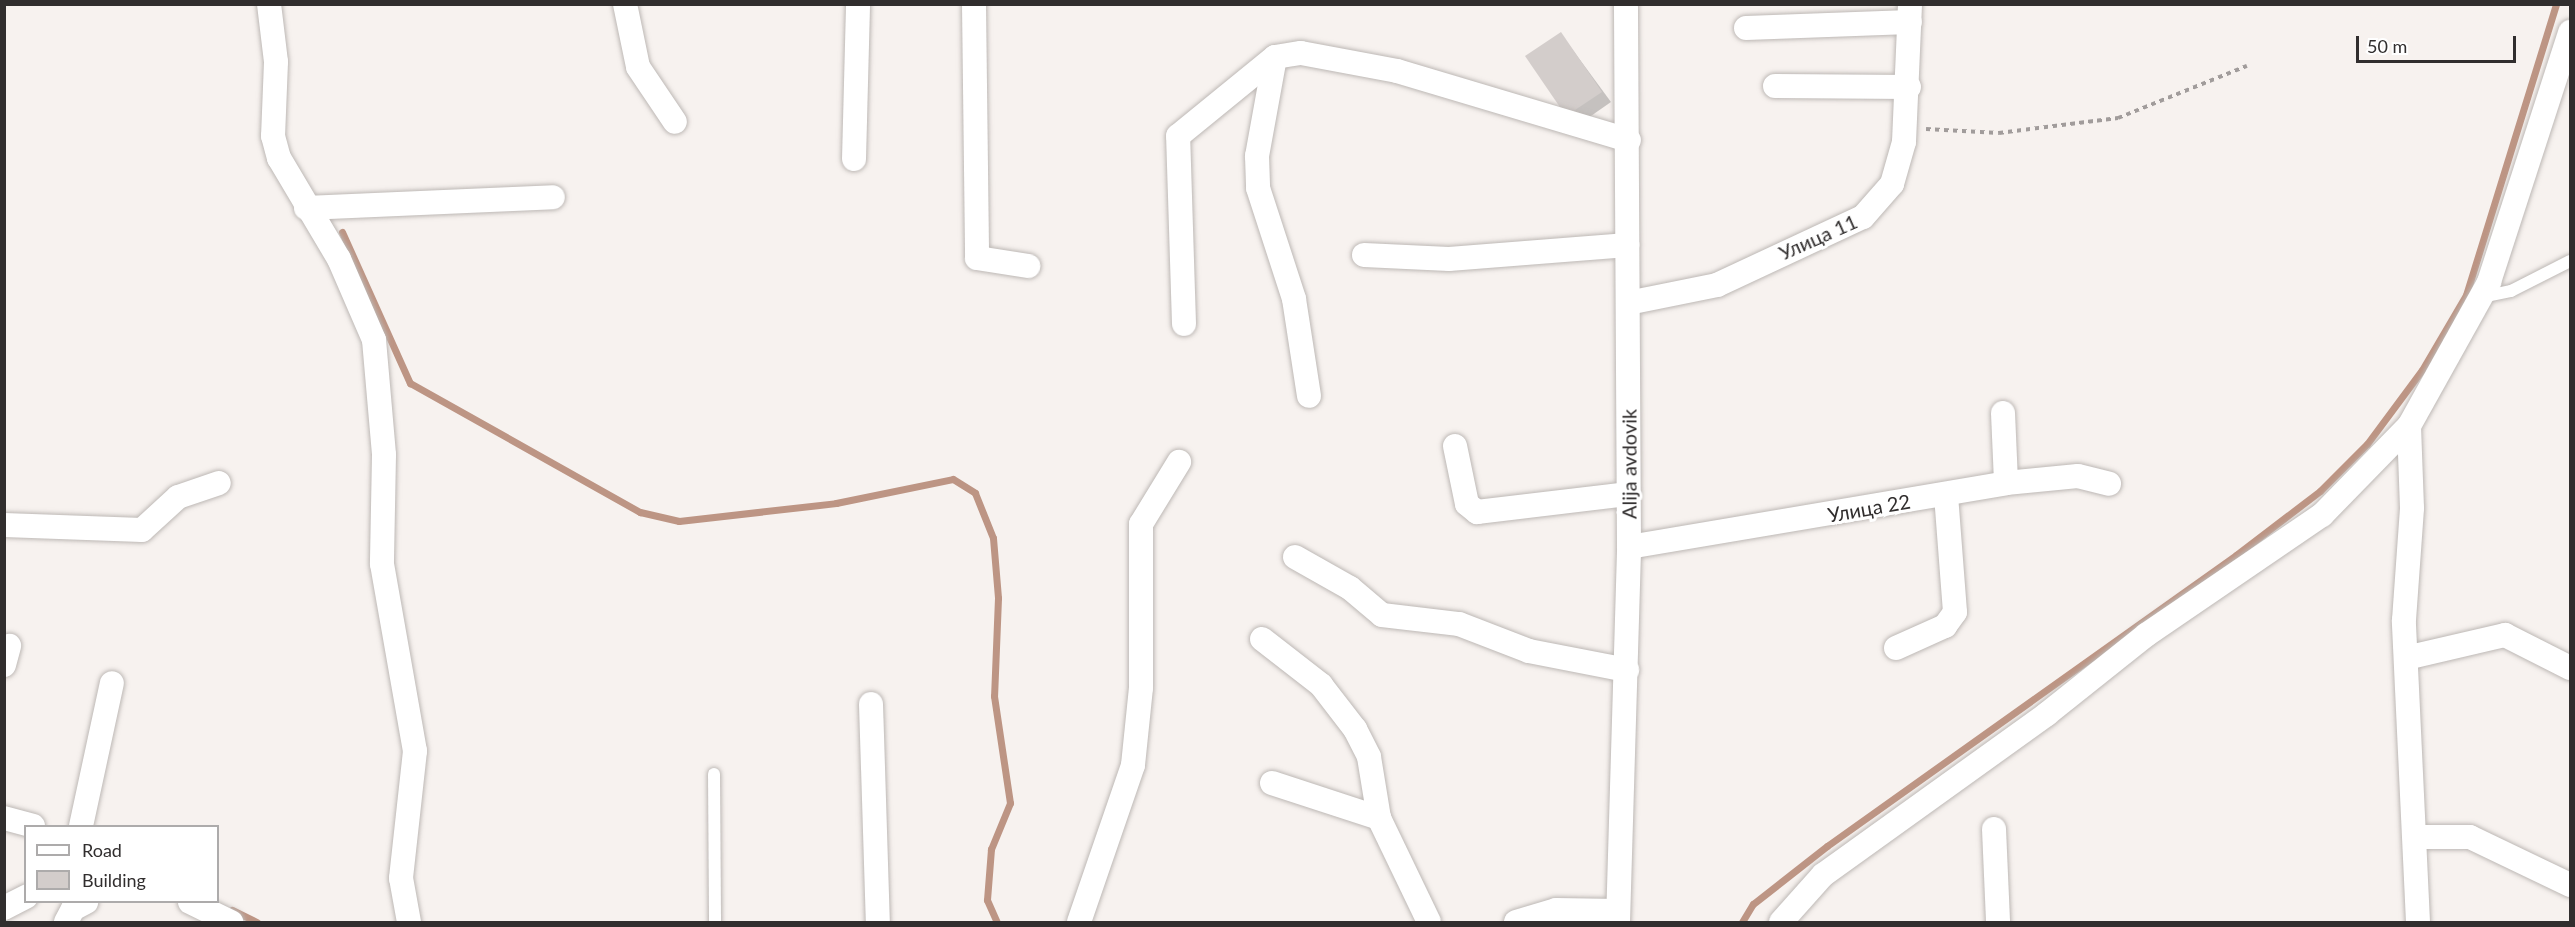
<!DOCTYPE html>
<meta charset="utf-8">
<style>
body{margin:0}
#map{position:relative;width:2575px;height:927px;overflow:hidden;background:#f7f2ef;font-family:Lato,sans-serif}
div>[style]{position:absolute}
[style*='--x']{left:calc(var(--x)*1px);top:calc(var(--y)*1px);width:calc(var(--w)*1px);rotate:calc(var(--a)*1deg)}
.shadow>*{inset:0;background:#0003}
.stream>*{height:7px;margin:-3.5px;padding:0 3.5px;transform-origin:3.5px;border-radius:3.5px;background:#bd9584}
.building>*{inset:0;background:#d3cdcb}
.path>*{height:4px;margin-top:-2px;transform-origin:0;background:repeating-linear-gradient(90deg,#a19c9b 0 4.5px,transparent 0 9px)}
.roads{filter:drop-shadow(0 0 2px #bdb8b5) drop-shadow(0 0 2px #bdb8b5)}
.service>*{height:12px;margin:-6px;padding:0 6px;transform-origin:6px;border-radius:6px;background:#fff}
.minor>*{height:24px;margin:-12px;padding:0 12px;transform-origin:12px;border-radius:12px;background:#fff}
span{translate:-50% -50%;white-space:nowrap;text-align:center;line-height:1.15;-webkit-text-stroke:6px #fff;paint-order:stroke}
.street-label{font-size:20px;color:#312e2e}
.frame{position:absolute;inset:0;border:6px solid #312e2e;pointer-events:none}
.legend{position:absolute;left:24px;top:825px;width:195px;height:78px;box-sizing:border-box;background:#fff;border:2px solid #adabab;margin:0;padding:8px 10px;list-style:none;font-size:18px;color:#312e2e}
.legend li{display:flex;align-items:center;gap:12px;height:30px}
.legend b{width:30px;border:2px solid #adabab}
.scale{position:absolute;left:2356px;top:36px;width:160px;height:27px;box-sizing:border-box;border:3px solid #312e2e;border-top:0;padding-left:8px;font-size:18px;line-height:21px;white-space:nowrap;color:#312e2e;-webkit-text-stroke:4px #fff;paint-order:stroke}
</style>
<div id="map">
<div class="shadow">
<i style="clip-path:polygon(1561px 34px,1611px 102px,1578px 125px,1567px 115px)"></i>
</div>
<div class="stream">
<i style="--x:342;--y:232;--w:166;--a:65.8"></i>
<i style="--x:410;--y:383;--w:264;--a:29.3"></i>
<i style="--x:640;--y:512;--w:40;--a:13"></i>
<i style="--x:679;--y:521;--w:158;--a:-6.5"></i>
<i style="--x:836;--y:503;--w:119;--a:-11.6"></i>
<i style="--x:953;--y:479;--w:26;--a:32"></i>
<i style="--x:975;--y:493;--w:48;--a:68.2"></i>
<i style="--x:993;--y:538;--w:60;--a:85.2"></i>
<i style="--x:998;--y:598;--w:98;--a:92.3"></i>
<i style="--x:994;--y:696;--w:108;--a:81.5"></i>
<i style="--x:1010;--y:803;--w:50;--a:112.4"></i>
<i style="--x:991;--y:849;--w:51;--a:94.5"></i>
<i style="--x:987;--y:900;--w:24;--a:66"></i>
<i style="--x:232;--y:910;--w:28;--a:26"></i>
<i style="--x:1742;--y:922;--w:21;--a:-59"></i>
<i style="--x:1753;--y:904;--w:94;--a:-38.1"></i>
<i style="--x:1827;--y:846;--w:502;--a:-35.43"></i>
<i style="--x:2236;--y:555;--w:106;--a:-37.3"></i>
<i style="--x:2320;--y:491;--w:66;--a:-45"></i>
<i style="--x:2367;--y:444;--w:92;--a:-53.4"></i>
<i style="--x:2422;--y:370;--w:87;--a:-59.6"></i>
<i style="--x:2466;--y:295;--w:305;--a:-72.8"></i>
</div>
<div class="building">
<i style="clip-path:polygon(1561px 32px,1602px 92px,1566px 116px,1525px 56px)"></i>
</div>
<div class="path">
<i style="--x:1926;--y:129;--w:73;--a:3.1"></i>
<i style="--x:1999;--y:133;--w:120;--a:-7.2"></i>
<i style="--x:2118;--y:118;--w:139;--a:-22"></i>
</div>
<div class="roads">
<div class="service">
<i style="--x:2482;--y:297;--w:30;--a:-12"></i>
<i style="--x:2511;--y:291;--w:66;--a:-27"></i>
<i style="--x:714;--y:774;--w:148;--a:89.6"></i>
</div>
<div class="minor">
<i style="--x:269;--y:4;--w:58;--a:83.1"></i>
<i style="--x:276;--y:62;--w:74;--a:92.3"></i>
<i style="--x:273;--y:136;--w:23;--a:75"></i>
<i style="--x:279;--y:158;--w:117;--a:59.3"></i>
<i style="--x:339;--y:259;--w:88;--a:66.6"></i>
<i style="--x:374;--y:340;--w:115;--a:85"></i>
<i style="--x:384;--y:455;--w:109;--a:91.1"></i>
<i style="--x:382;--y:564;--w:190;--a:80"></i>
<i style="--x:415;--y:751;--w:128;--a:96.3"></i>
<i style="--x:401;--y:878;--w:45;--a:79.7"></i>
<i style="--x:625;--y:4;--w:64;--a:78.3"></i>
<i style="--x:638;--y:67;--w:66;--a:56.1"></i>
<i style="--x:974;--y:4;--w:254;--a:89.3"></i>
<i style="--x:977;--y:258;--w:52;--a:8.9"></i>
<i style="--x:1746;--y:28;--w:164;--a:-2.1"></i>
<i style="--x:1275;--y:57;--w:101;--a:100.3"></i>
<i style="--x:1257;--y:156;--w:32;--a:88"></i>
<i style="--x:1258;--y:188;--w:117;--a:72"></i>
<i style="--x:1294;--y:299;--w:98;--a:81.2"></i>
<i style="--x:1775;--y:86;--w:134;--a:0.4"></i>
<i style="--x:854;--y:159;--w:155;--a:-88.5"></i>
<i style="--x:306;--y:208;--w:247;--a:-2.5"></i>
<i style="--x:1364;--y:255;--w:85;--a:2.7"></i>
<i style="--x:1449;--y:259;--w:179;--a:-4.5"></i>
<i style="--x:1628;--y:303;--w:91;--a:-11.4"></i>
<i style="--x:1717;--y:285;--w:161;--a:-25"></i>
<i style="--x:1863;--y:217;--w:44;--a:-48.7"></i>
<i style="--x:1892;--y:184;--w:44;--a:-74.1"></i>
<i style="--x:1904;--y:142;--w:138;--a:-87.5"></i>
<i style="--x:1184;--y:324;--w:188;--a:-91.8"></i>
<i style="--x:1178;--y:136;--w:125;--a:-39.2"></i>
<i style="--x:1275;--y:57;--w:26;--a:-9"></i>
<i style="--x:1301;--y:53;--w:98;--a:10.6"></i>
<i style="--x:1397;--y:71;--w:242;--a:16.6"></i>
<i style="--x:2003;--y:413;--w:70;--a:87.5"></i>
<i style="--x:1455;--y:446;--w:59;--a:78.3"></i>
<i style="--x:1467;--y:504;--w:13;--a:39"></i>
<i style="--x:1477;--y:512;--w:153;--a:-6.8"></i>
<i style="--x:4;--y:525;--w:138;--a:2.1"></i>
<i style="--x:142;--y:530;--w:49;--a:-42.5"></i>
<i style="--x:178;--y:497;--w:43;--a:-18.9"></i>
<i style="--x:1629;--y:547;--w:382;--a:-9.6"></i>
<i style="--x:2006;--y:483;--w:72;--a:-5.6"></i>
<i style="--x:2078;--y:476;--w:32;--a:14"></i>
<i style="--x:1295;--y:557;--w:63;--a:29.4"></i>
<i style="--x:1350;--y:588;--w:42;--a:40.2"></i>
<i style="--x:1382;--y:615;--w:78;--a:6.7"></i>
<i style="--x:1459;--y:624;--w:75;--a:21.1"></i>
<i style="--x:1529;--y:651;--w:100;--a:11"></i>
<i style="--x:1262;--y:639;--w:75;--a:37.9"></i>
<i style="--x:1321;--y:685;--w:56;--a:52.3"></i>
<i style="--x:1355;--y:729;--w:31;--a:63"></i>
<i style="--x:1369;--y:757;--w:62;--a:80.7"></i>
<i style="--x:1896;--y:648;--w:54;--a:-24.2"></i>
<i style="--x:1945;--y:626;--w:17;--a:-54"></i>
<i style="--x:1955;--y:612;--w:118;--a:-94.4"></i>
<i style="--x:2406;--y:658;--w:102;--a:-13.1"></i>
<i style="--x:2505;--y:635;--w:73;--a:26.9"></i>
<i style="--x:4;--y:665;--w:20;--a:-75"></i>
<i style="--x:871;--y:704;--w:218;--a:88.2"></i>
<i style="--x:1272;--y:783;--w:113;--a:18.1"></i>
<i style="--x:1379;--y:818;--w:115;--a:64.3"></i>
<i style="--x:4;--y:818;--w:30;--a:15"></i>
<i style="--x:81;--y:826;--w:146;--a:-77.8"></i>
<i style="--x:1994;--y:829;--w:93;--a:87.5"></i>
<i style="--x:2415;--y:837;--w:55;--a:0"></i>
<i style="--x:2470;--y:837;--w:111;--a:25.6"></i>
<i style="--x:190;--y:902;--w:46;--a:26"></i>
<i style="--x:4;--y:908;--w:25;--a:-27"></i>
<i style="--x:66;--y:922;--w:15;--a:-62"></i>
<i style="--x:73;--y:909;--w:15;--a:-28"></i>
<i style="--x:1079;--y:922;--w:166;--a:-71"></i>
<i style="--x:1133;--y:765;--w:77;--a:-84.1"></i>
<i style="--x:1141;--y:688;--w:164;--a:-90"></i>
<i style="--x:1141;--y:524;--w:73;--a:-58.5"></i>
<i style="--x:1516;--y:922;--w:42;--a:-16.7"></i>
<i style="--x:1556;--y:910;--w:62;--a:0.9"></i>
<i style="--x:1618;--y:922;--w:375;--a:-88.3"></i>
<i style="--x:1629;--y:547;--w:543;--a:-90.32"></i>
<i style="--x:1781;--y:922;--w:63;--a:-48.2"></i>
<i style="--x:1823;--y:875;--w:276;--a:-35.7"></i>
<i style="--x:2047;--y:714;--w:127;--a:-38.6"></i>
<i style="--x:2146;--y:635;--w:213;--a:-34.3"></i>
<i style="--x:2322;--y:515;--w:124;--a:-45.7"></i>
<i style="--x:2418;--y:922;--w:302;--a:-92.7"></i>
<i style="--x:2404;--y:620;--w:112;--a:-85.9"></i>
<i style="--x:2412;--y:508;--w:82;--a:-92.1"></i>
<i style="--x:2409;--y:426;--w:165;--a:-60.9"></i>
<i style="--x:2489;--y:282;--w:263;--a:-72"></i>
</div>
</div>
<div class="street-label">
<span style="left:1818px;top:237px;rotate:-24deg">Улица 11</span>
<span style="left:1629px;top:464px;rotate:-90deg">Alija avdovik</span>
<span style="left:1869px;top:508px;rotate:-10deg">Улица 22</span>
</div>
<div class="frame"></div>
<ul class="legend">
<li><b style="height:8px;background:#fff"></b>Road</li>
<li><b style="height:16px;background:#d3cdcb"></b>Building</li>
</ul>
<div class="scale">50 m</div>
</div>
